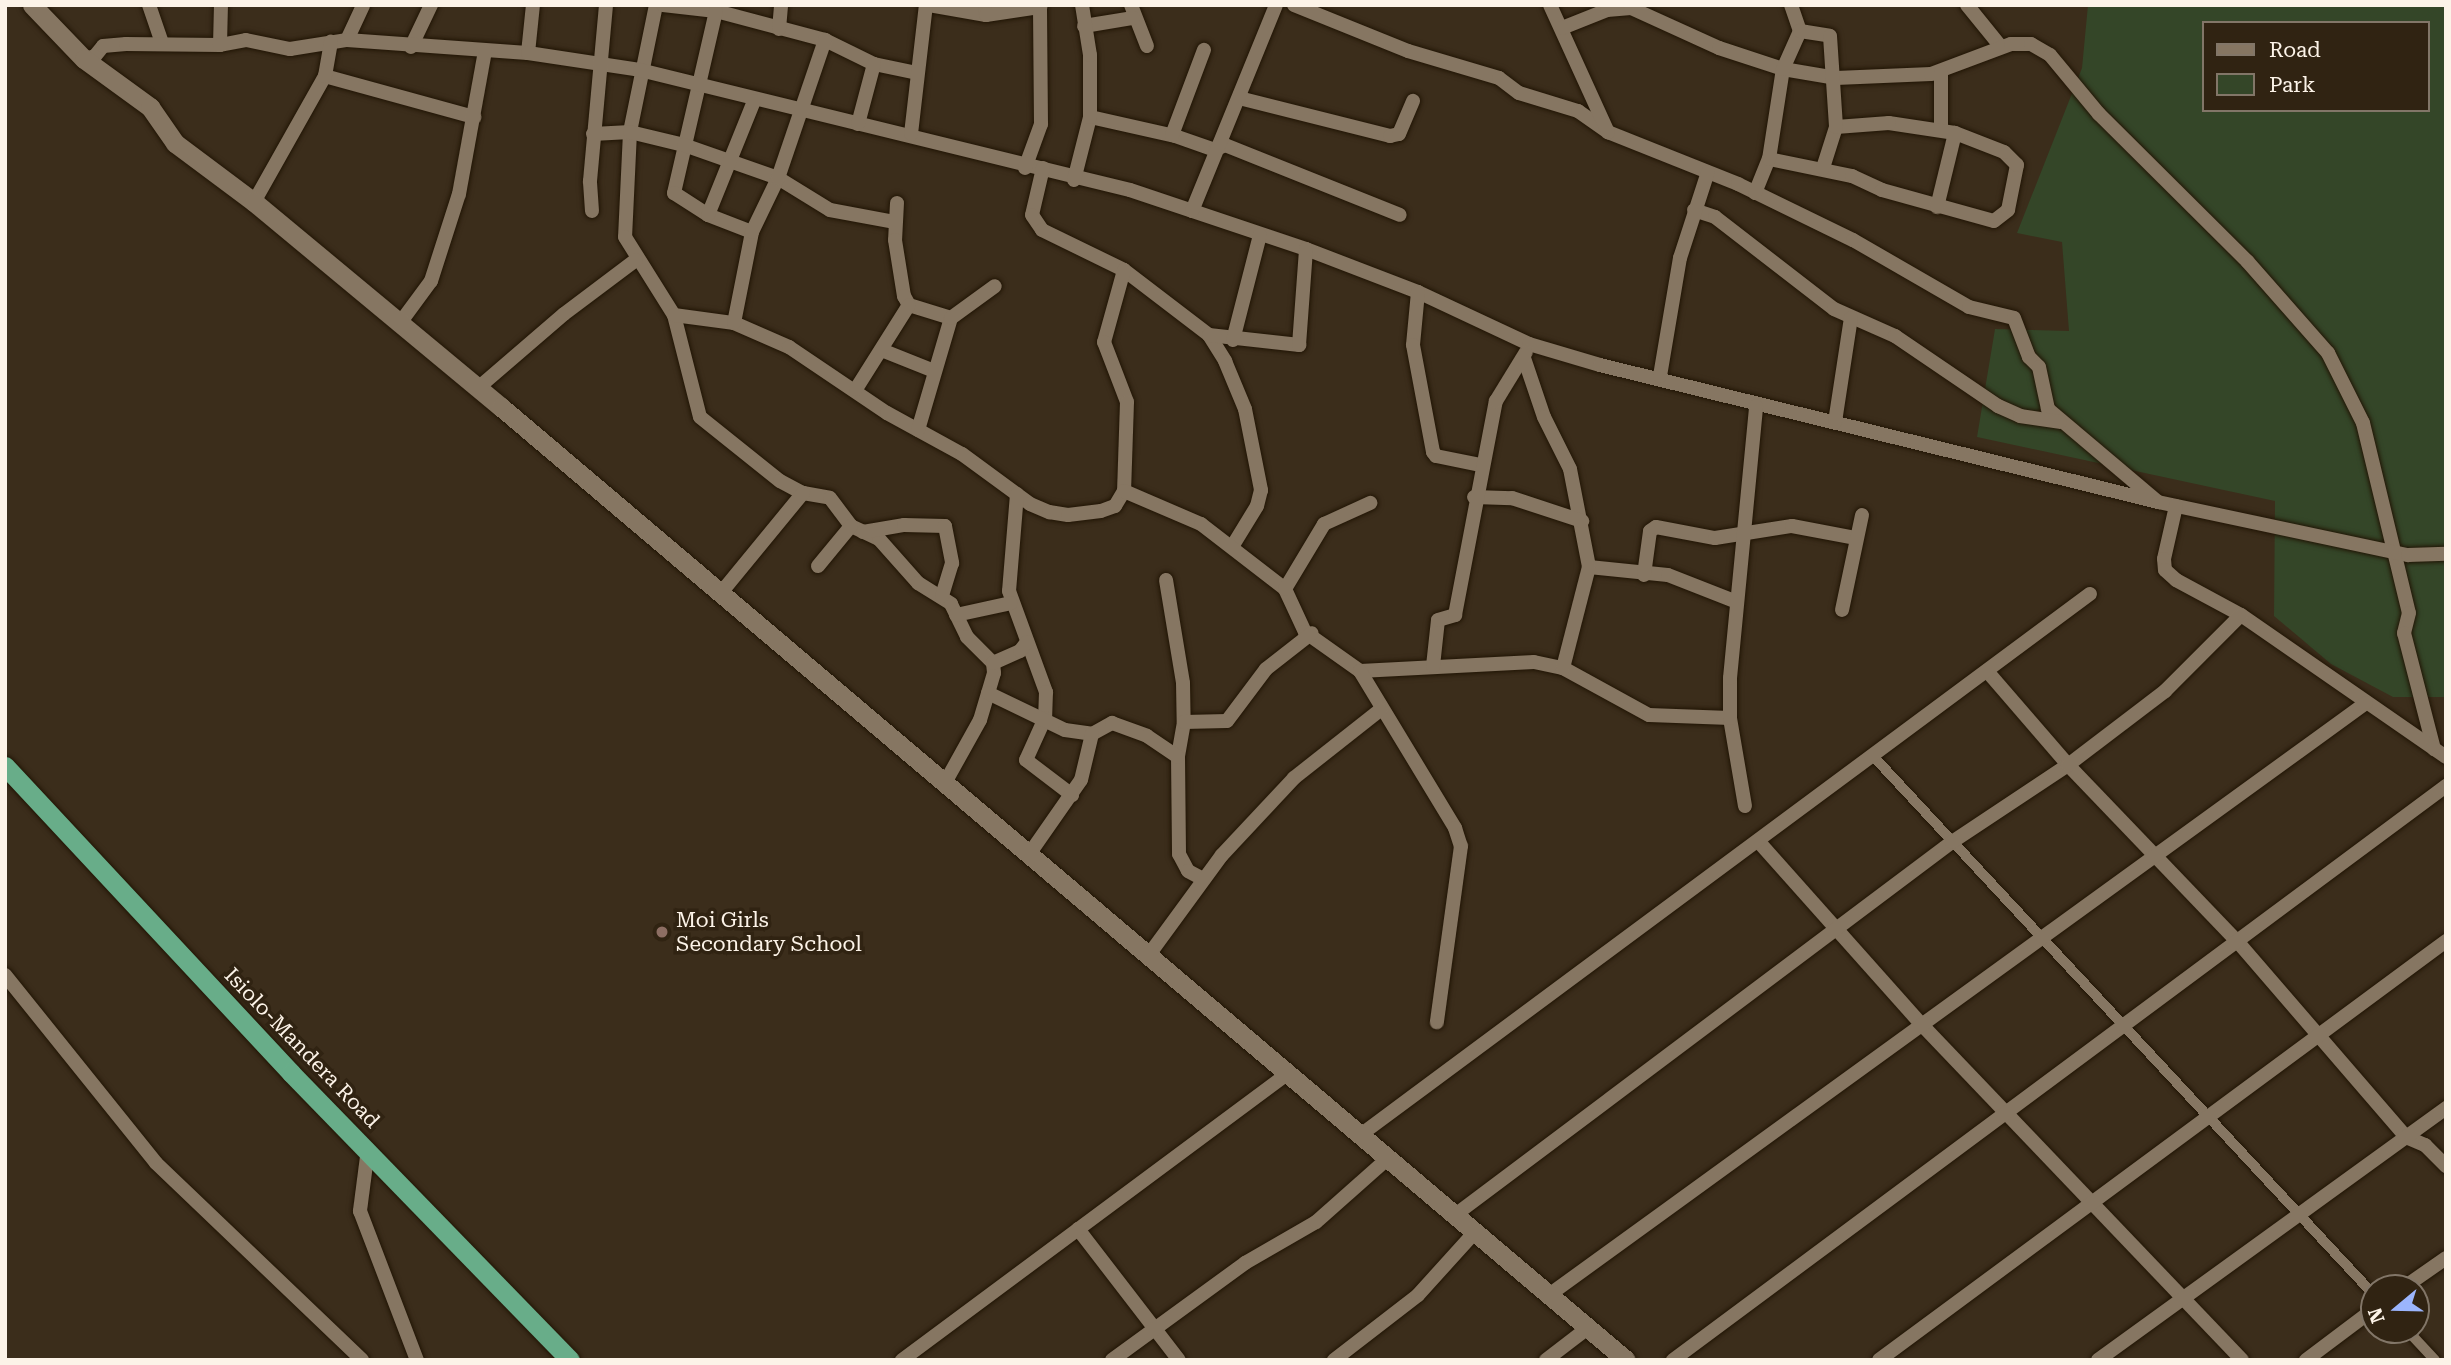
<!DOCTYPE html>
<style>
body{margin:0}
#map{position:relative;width:2451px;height:1365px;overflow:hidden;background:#3b2d1b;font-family:"Roboto Serif",serif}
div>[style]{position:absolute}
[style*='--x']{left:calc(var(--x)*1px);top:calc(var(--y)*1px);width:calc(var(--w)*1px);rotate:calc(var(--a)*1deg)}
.green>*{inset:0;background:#344628}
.roads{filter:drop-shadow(0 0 2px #211505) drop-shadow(0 0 2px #211505)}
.pedestrian>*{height:10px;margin:-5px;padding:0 5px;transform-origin:5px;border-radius:5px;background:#867662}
.minor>*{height:14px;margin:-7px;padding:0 7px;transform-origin:7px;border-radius:7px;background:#867662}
.secondary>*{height:19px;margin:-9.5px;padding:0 9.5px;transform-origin:9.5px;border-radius:9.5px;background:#867662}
.trunk>*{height:19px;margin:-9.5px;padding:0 9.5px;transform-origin:9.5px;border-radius:9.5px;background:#68ad89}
.dots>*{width:19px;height:19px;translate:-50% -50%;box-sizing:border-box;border:4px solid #302312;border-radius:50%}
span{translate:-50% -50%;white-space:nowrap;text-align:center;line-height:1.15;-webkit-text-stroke:7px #302312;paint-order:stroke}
.poi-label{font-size:21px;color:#fcf3e8}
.left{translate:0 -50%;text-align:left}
.street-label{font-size:21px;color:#fcf3e8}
.frame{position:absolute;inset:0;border:7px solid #fcf3e8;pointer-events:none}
.legend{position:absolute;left:2202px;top:21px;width:228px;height:91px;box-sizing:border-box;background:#302312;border:2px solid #827668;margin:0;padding:9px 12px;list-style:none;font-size:21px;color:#fcf3e8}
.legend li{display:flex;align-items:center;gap:14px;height:35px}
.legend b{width:35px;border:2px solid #827668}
.north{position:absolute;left:2360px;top:1274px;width:70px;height:70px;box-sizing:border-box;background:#302312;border:2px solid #827668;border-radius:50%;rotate:251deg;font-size:19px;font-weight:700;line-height:28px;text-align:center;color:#fcf3e8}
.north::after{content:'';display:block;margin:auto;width:24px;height:32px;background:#9bb5fd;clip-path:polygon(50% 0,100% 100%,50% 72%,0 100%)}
</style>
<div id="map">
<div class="green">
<i style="clip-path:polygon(evenodd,2088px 5px,2446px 5px,2446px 697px,2393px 697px,2331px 664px,2274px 616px,2275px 501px,1977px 437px,1995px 329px,2069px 331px,2062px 242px,2017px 233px,2082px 68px,2088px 5px,2204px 23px,2428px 23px,2428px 110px,2204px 110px,2204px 23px)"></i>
</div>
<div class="roads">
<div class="pedestrian">
<i style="--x:1873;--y:756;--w:736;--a:47.09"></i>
<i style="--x:2407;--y:1330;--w:41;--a:47"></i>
</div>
<div class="minor">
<i style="--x:149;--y:5;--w:40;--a:71.1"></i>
<i style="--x:656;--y:5;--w:130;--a:101.6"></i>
<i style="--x:630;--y:132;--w:105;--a:92.7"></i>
<i style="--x:625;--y:237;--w:92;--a:57.9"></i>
<i style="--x:674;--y:315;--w:105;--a:75.7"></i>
<i style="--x:700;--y:417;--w:102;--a:38.7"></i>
<i style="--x:780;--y:481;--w:26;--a:28"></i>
<i style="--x:803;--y:493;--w:27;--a:10"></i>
<i style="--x:830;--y:498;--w:35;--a:53"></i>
<i style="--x:851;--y:526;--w:31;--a:25"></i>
<i style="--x:879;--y:539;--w:59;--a:48.4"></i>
<i style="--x:918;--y:583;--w:39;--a:32"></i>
<i style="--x:951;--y:604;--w:37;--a:64"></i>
<i style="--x:967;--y:637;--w:37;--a:45"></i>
<i style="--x:993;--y:663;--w:10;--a:84"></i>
<i style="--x:994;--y:673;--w:49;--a:106.6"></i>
<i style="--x:980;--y:720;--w:70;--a:119.1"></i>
<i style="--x:663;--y:5;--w:53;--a:6.5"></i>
<i style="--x:716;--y:11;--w:113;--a:14.9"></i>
<i style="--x:825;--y:40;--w:55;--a:26.1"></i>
<i style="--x:874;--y:64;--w:44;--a:11.8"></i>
<i style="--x:929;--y:5;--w:58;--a:10"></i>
<i style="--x:985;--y:5;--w:10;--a:84"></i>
<i style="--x:986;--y:15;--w:55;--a:-8.4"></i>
<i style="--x:1131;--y:5;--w:44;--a:68.7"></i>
<i style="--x:1294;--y:5;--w:123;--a:22"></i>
<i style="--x:1408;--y:51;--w:95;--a:16.5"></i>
<i style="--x:1499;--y:78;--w:25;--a:37"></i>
<i style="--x:1519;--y:93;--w:62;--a:17"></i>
<i style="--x:1578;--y:111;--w:37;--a:35"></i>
<i style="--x:1608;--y:132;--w:140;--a:21.8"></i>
<i style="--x:1738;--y:184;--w:128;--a:26"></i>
<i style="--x:1853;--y:240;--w:134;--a:30"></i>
<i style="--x:1969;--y:307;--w:46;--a:13.7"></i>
<i style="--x:2014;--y:318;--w:42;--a:69"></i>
<i style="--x:2029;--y:357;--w:14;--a:45"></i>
<i style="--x:2039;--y:367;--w:43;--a:77.9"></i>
<i style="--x:2048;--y:409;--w:143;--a:40.2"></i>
<i style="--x:1550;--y:5;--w:140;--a:65.5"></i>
<i style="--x:1791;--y:5;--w:28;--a:71"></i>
<i style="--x:1967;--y:5;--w:54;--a:51"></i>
<i style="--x:716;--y:11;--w:187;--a:103"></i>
<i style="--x:674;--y:193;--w:40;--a:32.9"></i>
<i style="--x:708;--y:215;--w:47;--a:21.1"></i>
<i style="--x:1084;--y:26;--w:50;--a:-9.3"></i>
<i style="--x:1562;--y:28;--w:48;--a:-21.8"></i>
<i style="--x:1607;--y:10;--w:24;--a:-5"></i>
<i style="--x:1631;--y:8;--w:97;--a:24.4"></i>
<i style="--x:1719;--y:48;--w:67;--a:18.2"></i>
<i style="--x:1783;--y:69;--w:54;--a:9.6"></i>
<i style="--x:1836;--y:78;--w:95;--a:-2.4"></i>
<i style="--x:1931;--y:74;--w:85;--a:-20.6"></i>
<i style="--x:2011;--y:44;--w:20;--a:0"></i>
<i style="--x:2031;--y:44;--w:22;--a:30"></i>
<i style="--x:2050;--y:55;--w:77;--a:50.3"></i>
<i style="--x:2099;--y:114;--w:209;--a:44.8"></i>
<i style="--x:2247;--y:261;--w:123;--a:48.6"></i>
<i style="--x:2328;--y:353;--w:78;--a:63.4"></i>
<i style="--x:2363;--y:423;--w:195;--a:76.4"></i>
<i style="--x:2409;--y:613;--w:21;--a:104"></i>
<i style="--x:2404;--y:633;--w:120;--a:75.5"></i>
<i style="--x:779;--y:29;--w:24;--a:-85"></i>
<i style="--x:347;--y:40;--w:38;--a:-65"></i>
<i style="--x:220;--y:45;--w:40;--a:-88.6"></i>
<i style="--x:411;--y:47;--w:47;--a:-64.5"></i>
<i style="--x:528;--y:53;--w:48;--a:-84.1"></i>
<i style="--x:84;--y:59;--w:11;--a:-15"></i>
<i style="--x:95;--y:56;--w:13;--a:-51"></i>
<i style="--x:103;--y:46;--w:23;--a:-5"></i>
<i style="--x:126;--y:44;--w:94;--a:0.6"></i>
<i style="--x:220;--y:45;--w:26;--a:-11"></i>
<i style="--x:246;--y:40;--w:45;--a:11.6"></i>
<i style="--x:290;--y:49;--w:58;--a:-9"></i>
<i style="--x:347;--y:40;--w:181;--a:4.1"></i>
<i style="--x:528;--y:53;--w:113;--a:8.6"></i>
<i style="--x:640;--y:70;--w:504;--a:13.76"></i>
<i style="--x:1130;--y:190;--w:186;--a:18.5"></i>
<i style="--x:1306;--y:249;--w:120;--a:21"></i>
<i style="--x:1418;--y:292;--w:123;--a:25.1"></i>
<i style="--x:1529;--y:344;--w:74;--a:16.5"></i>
<i style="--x:1600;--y:365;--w:575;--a:13.79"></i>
<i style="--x:2158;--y:502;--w:256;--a:12"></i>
<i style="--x:2408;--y:555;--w:38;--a:-2"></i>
<i style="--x:1941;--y:72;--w:58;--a:90"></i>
<i style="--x:325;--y:76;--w:155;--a:15.4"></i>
<i style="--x:1239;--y:98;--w:156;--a:14.1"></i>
<i style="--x:1390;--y:136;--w:9;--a:-13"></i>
<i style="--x:1399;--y:134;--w:36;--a:-67"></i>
<i style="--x:1090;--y:117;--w:87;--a:12.6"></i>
<i style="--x:1175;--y:136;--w:42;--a:19.3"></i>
<i style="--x:1215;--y:150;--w:11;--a:-27"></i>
<i style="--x:1225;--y:145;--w:188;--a:21.8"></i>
<i style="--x:858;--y:124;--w:62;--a:-75.1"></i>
<i style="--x:593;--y:134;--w:37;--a:-3"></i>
<i style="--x:630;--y:132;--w:56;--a:13.5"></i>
<i style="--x:684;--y:145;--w:100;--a:19.3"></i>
<i style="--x:778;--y:178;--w:61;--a:31.6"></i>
<i style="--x:830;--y:210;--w:65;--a:10.6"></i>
<i style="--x:911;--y:134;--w:130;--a:-83.4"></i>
<i style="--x:1172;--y:135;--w:91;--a:-69.4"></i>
<i style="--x:1769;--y:159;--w:85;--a:11.6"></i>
<i style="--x:1852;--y:176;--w:33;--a:25"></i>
<i style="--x:1882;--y:190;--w:116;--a:15.5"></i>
<i style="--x:1994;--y:221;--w:18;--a:-38"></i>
<i style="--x:2008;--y:210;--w:46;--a:-78.7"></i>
<i style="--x:2017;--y:165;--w:18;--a:-135"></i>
<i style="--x:2004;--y:152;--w:53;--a:-158.8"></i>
<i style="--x:1955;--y:133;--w:67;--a:-171.4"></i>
<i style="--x:1889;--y:123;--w:53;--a:175.7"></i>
<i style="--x:1836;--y:127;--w:43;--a:107.6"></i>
<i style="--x:1025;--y:168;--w:47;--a:-70"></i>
<i style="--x:1041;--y:124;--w:119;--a:-90.5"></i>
<i style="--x:1043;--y:168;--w:48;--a:103.2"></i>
<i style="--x:1032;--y:215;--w:18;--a:56"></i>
<i style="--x:1042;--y:230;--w:91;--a:26"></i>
<i style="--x:1124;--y:270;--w:107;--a:37.4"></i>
<i style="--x:1209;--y:335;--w:31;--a:58"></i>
<i style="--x:1225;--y:361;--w:52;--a:67.4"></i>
<i style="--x:1245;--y:409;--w:83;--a:78.8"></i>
<i style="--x:1261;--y:490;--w:16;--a:104"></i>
<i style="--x:1257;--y:506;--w:48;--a:121.4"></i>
<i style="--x:1074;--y:180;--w:65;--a:-75.7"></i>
<i style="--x:1090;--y:117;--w:62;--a:-90"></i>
<i style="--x:1090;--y:55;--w:51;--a:-99.1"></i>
<i style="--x:1755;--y:193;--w:37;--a:-68"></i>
<i style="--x:1769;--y:159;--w:91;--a:-81.2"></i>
<i style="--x:1783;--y:69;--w:42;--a:-65.9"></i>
<i style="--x:1800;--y:31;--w:30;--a:9"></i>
<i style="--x:1830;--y:36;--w:91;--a:86.2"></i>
<i style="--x:254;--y:202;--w:145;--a:-60.6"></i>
<i style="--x:325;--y:76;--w:35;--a:-80"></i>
<i style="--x:897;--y:203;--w:37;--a:93"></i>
<i style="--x:895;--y:240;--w:57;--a:80.9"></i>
<i style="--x:904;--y:296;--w:10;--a:61"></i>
<i style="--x:909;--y:305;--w:44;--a:17.2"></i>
<i style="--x:1937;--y:207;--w:76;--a:-76.3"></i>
<i style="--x:1694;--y:210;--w:22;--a:18"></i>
<i style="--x:1715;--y:217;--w:150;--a:37.7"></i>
<i style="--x:1834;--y:309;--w:67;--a:23.9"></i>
<i style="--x:1895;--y:336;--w:125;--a:34.2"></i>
<i style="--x:1998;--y:406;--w:24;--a:24"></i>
<i style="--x:2020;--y:416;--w:40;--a:8.5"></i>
<i style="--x:592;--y:211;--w:30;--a:-94"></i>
<i style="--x:590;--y:181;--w:177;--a:-84.8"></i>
<i style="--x:1192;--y:211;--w:222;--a:-67.8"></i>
<i style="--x:708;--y:215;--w:123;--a:-68"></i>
<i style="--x:1124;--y:270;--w:75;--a:105.5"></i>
<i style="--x:1104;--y:342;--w:64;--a:69"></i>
<i style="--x:1127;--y:402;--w:89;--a:91.9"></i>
<i style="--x:1418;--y:292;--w:53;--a:95.4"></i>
<i style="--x:1413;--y:345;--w:109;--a:79.4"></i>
<i style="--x:1433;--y:452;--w:5;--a:53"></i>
<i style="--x:1436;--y:456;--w:46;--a:11.3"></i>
<i style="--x:674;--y:315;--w:61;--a:7.6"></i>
<i style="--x:734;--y:323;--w:60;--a:23.6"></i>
<i style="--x:789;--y:347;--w:118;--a:34"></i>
<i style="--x:887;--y:413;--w:85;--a:28.7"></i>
<i style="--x:962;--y:454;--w:84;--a:36.3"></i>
<i style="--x:1030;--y:504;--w:21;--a:23"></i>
<i style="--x:1049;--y:512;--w:19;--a:9"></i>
<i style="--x:1068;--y:515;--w:33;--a:-7"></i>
<i style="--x:1101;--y:511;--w:15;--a:-20"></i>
<i style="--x:1115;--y:506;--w:17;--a:-59"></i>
<i style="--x:1124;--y:491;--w:84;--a:23.2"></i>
<i style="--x:1201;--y:524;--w:106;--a:37.7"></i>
<i style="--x:1285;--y:589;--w:47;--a:65.1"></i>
<i style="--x:1305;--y:632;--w:67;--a:35.3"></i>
<i style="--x:1360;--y:671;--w:174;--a:-3"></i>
<i style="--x:1534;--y:662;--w:30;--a:12"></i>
<i style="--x:1563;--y:668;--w:98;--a:28.7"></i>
<i style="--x:1649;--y:715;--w:81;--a:2.1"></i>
<i style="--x:400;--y:323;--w:52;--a:-53.6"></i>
<i style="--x:431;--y:281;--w:91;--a:-72.2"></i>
<i style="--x:459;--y:194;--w:145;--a:-79.7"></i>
<i style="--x:734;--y:323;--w:93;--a:-78.8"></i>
<i style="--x:752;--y:232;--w:60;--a:-64.3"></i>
<i style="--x:778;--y:178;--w:146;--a:-71.2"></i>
<i style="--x:1209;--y:335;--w:91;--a:6.3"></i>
<i style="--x:1299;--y:345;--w:96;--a:-85.8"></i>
<i style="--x:1233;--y:340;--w:108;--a:-75.6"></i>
<i style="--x:884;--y:351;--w:54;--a:21.8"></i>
<i style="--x:1524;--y:358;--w:62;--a:71.3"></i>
<i style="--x:1544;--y:417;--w:58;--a:63.4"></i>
<i style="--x:1570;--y:469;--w:100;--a:79"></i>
<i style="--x:1589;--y:567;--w:79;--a:5.8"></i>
<i style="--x:1668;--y:575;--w:74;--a:21.4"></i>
<i style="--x:1660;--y:376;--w:120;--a:-80.4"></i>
<i style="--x:1680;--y:258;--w:90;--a:-72"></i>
<i style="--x:478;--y:388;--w:113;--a:-40.7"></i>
<i style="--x:564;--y:314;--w:90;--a:-36.9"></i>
<i style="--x:856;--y:389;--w:99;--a:-57.8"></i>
<i style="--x:1835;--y:422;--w:105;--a:-81.3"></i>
<i style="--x:918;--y:430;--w:117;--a:-73.6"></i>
<i style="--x:951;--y:318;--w:54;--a:-36"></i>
<i style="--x:1017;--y:494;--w:97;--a:94.7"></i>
<i style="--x:1009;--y:591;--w:108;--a:69.9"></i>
<i style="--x:1046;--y:692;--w:26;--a:92"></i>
<i style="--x:1045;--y:718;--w:46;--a:114.3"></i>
<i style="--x:1026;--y:760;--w:58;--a:37.3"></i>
<i style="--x:1474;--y:497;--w:38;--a:2"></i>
<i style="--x:1512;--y:498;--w:74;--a:18.2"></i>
<i style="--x:2176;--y:506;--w:54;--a:102.8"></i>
<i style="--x:2164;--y:559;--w:11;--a:85"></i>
<i style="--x:2165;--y:570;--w:15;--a:42"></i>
<i style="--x:2176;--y:580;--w:74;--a:28.3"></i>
<i style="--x:2241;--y:615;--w:249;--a:34.7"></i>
<i style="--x:863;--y:532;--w:42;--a:-9.7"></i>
<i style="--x:904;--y:525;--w:41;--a:1.4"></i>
<i style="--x:945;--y:526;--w:38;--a:79"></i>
<i style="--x:952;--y:563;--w:34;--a:107"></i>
<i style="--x:818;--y:566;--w:52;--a:-50.5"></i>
<i style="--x:1644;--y:575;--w:44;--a:-82.2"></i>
<i style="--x:1650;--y:531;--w:7;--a:-34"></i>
<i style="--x:1656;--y:527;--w:60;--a:10.6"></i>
<i style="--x:1715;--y:538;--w:78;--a:-8.9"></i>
<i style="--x:1792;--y:526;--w:64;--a:10.8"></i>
<i style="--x:1166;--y:580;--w:104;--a:80.6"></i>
<i style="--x:1183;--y:683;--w:39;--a:89"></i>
<i style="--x:1184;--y:722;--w:36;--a:100"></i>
<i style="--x:1178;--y:757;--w:97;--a:89.4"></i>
<i style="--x:1179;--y:854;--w:19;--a:62"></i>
<i style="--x:1188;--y:871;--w:17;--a:28"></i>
<i style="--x:1285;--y:589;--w:76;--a:-59"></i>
<i style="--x:1324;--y:524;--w:51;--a:-24.5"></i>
<i style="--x:720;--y:594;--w:131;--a:-50.6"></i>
<i style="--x:1842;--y:610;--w:97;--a:-78.1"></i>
<i style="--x:956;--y:615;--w:56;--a:-12.3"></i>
<i style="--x:993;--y:663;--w:30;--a:-24"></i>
<i style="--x:1020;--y:651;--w:11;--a:-52"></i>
<i style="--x:1433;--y:666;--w:46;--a:-83.8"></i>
<i style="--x:1438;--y:620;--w:18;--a:-16"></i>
<i style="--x:1455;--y:615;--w:218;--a:-79.2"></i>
<i style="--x:1496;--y:401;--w:57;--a:-58.5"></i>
<i style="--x:1563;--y:668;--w:104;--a:-75.6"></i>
<i style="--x:1360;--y:671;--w:184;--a:58.8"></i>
<i style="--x:1455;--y:828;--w:19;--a:72"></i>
<i style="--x:1461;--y:846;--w:178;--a:97.8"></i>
<i style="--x:1987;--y:671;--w:124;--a:49.2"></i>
<i style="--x:2068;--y:765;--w:244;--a:46.2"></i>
<i style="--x:2237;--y:941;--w:259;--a:49.2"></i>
<i style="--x:2406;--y:1137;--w:21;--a:23"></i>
<i style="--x:2425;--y:1145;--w:30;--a:45"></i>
<i style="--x:988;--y:693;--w:85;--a:25.7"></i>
<i style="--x:1065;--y:730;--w:27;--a:8"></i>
<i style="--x:1092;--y:734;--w:23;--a:-29"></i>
<i style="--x:1112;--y:723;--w:37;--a:20"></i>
<i style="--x:1147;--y:736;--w:37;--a:34"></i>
<i style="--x:1184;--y:722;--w:43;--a:-1.3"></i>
<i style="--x:1227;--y:721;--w:65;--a:-53.1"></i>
<i style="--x:1266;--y:669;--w:58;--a:-38"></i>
<i style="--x:1745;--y:806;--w:89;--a:-99.7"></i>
<i style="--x:1730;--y:718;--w:40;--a:-90"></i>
<i style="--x:1730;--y:678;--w:273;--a:-84.5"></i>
<i style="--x:1758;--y:841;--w:246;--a:48.3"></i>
<i style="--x:1922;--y:1025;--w:463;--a:46.3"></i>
<i style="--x:1030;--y:853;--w:89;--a:-55.1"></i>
<i style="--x:1081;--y:780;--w:47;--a:-76.6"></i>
<i style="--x:1148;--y:956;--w:125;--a:-53.8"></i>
<i style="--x:1222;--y:855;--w:105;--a:-46.9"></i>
<i style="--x:1294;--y:778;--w:110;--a:-38.3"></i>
<i style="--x:5;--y:975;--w:241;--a:51.2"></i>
<i style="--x:156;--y:1163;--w:285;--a:43.7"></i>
<i style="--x:1359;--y:1136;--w:910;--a:-36.56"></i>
<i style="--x:368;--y:1149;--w:63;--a:97.4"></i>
<i style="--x:360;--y:1211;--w:160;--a:69.1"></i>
<i style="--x:1455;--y:1215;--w:621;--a:-36.89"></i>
<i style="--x:1952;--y:842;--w:139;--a:-33.6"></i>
<i style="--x:2068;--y:765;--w:122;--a:-37.3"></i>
<i style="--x:2165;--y:691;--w:107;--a:-45"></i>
<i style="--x:1078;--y:1229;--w:165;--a:52.4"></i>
<i style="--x:2403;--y:1288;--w:52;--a:-34.9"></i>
<i style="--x:1549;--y:1295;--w:1009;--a:-35.93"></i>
<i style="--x:902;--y:1360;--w:478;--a:-36.6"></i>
<i style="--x:1112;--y:1360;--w:165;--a:-36.1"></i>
<i style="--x:1245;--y:1263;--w:82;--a:-30"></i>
<i style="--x:1316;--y:1222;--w:94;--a:-41.5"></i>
<i style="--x:1334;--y:1360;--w:106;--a:-37.7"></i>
<i style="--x:1418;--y:1295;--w:85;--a:-47.9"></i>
<i style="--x:1546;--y:1360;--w:54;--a:-37.5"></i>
<i style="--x:1673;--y:1360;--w:963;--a:-36.6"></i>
<i style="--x:1879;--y:1360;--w:705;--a:-36.46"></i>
<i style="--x:2098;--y:1360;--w:430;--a:-35.9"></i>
<i style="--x:2306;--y:1360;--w:85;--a:-36.9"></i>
</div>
<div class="secondary">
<i style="--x:32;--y:5;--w:75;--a:46.1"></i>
<i style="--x:84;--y:59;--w:82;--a:36"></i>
<i style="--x:150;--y:107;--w:44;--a:55.2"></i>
<i style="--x:175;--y:143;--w:99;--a:36.8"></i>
<i style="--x:254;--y:202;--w:321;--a:39.7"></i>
<i style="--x:501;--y:407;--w:1474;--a:40.27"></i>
</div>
<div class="trunk">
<i style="--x:5;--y:766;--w:420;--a:47"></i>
<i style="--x:291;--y:1073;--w:400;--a:45.8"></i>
</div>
</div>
<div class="dots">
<i style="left:662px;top:932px;background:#8d6e63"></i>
</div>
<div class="poi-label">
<span class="left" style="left:676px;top:932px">Moi Girls<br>Secondary School</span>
</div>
<div class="street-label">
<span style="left:302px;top:1048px;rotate:46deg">Isiolo-Mandera Road</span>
</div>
<div class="frame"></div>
<ul class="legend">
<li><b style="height:9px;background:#867662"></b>Road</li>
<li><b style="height:19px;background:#344628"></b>Park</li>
</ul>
<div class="north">N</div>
</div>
